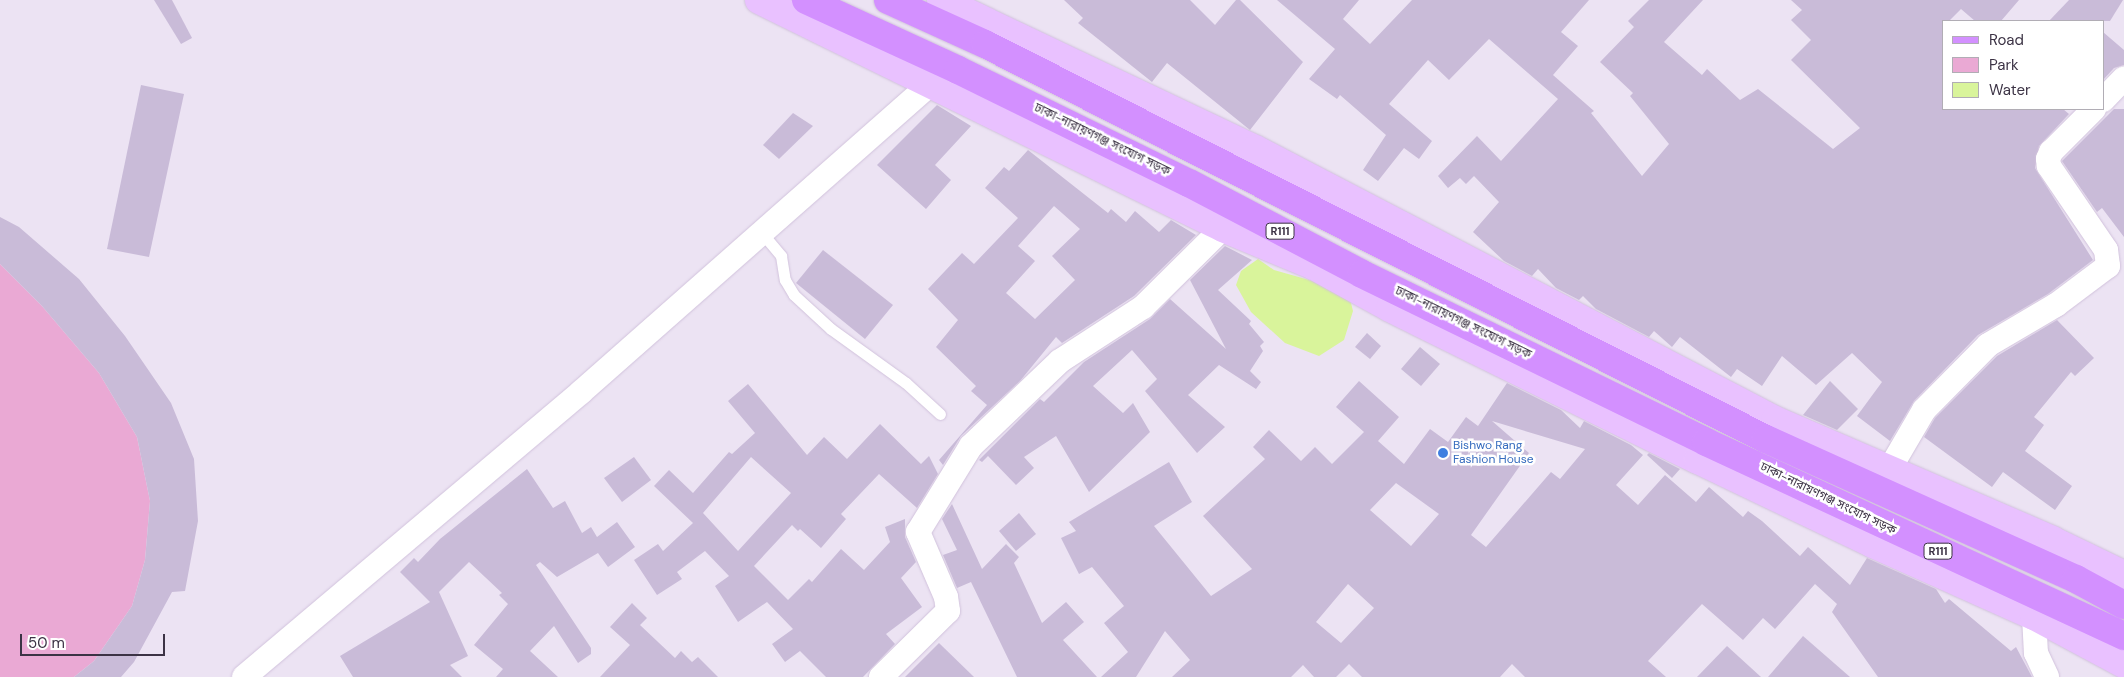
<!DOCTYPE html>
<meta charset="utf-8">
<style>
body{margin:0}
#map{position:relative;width:2124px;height:677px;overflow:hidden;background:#ece3f3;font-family:"DM Sans","Noto Sans Bengali",sans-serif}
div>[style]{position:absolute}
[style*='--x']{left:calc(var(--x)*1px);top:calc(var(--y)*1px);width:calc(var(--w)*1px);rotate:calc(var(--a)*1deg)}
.green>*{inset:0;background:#eaa9d4}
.water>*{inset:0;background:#d9f49b}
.building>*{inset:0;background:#c9bbd8}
.roads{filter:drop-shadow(0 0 1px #d1c2dc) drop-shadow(0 0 1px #d1c2dc)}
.lane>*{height:11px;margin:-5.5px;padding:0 5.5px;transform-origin:5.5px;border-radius:5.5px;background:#fff}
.street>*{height:24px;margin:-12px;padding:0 12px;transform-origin:12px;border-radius:12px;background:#fff}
.secondary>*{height:28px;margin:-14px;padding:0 14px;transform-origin:14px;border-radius:14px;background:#e9c1ff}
.primary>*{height:28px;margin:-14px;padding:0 14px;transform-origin:14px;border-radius:14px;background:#d390ff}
.dots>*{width:14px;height:14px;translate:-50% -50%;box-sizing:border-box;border:2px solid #fff;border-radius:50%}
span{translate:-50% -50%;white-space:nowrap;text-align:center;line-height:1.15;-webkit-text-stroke:5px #fff;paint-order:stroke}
.shield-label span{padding:1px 4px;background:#fff;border:1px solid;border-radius:4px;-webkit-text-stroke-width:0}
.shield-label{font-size:11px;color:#3c3345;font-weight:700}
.street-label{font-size:12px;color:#3c3345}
.shop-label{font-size:12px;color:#366cbe}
.left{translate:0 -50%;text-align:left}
.legend{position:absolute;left:1942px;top:20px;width:162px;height:90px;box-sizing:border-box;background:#fff;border:1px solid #b1adb5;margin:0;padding:6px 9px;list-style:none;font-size:15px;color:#3c3345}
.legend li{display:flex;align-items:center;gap:10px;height:25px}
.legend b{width:25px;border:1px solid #b1adb5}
.scale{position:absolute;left:20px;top:634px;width:145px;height:22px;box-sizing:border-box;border:2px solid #3c3345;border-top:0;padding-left:6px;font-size:15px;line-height:18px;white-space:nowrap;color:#3c3345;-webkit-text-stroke:4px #fff;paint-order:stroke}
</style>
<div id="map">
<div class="green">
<i style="clip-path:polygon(0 264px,42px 306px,99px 373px,137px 437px,150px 501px,145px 560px,132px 606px,94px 661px,74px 677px,0 677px)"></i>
</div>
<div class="water">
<i style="clip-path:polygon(1258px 259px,1274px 270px,1348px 291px,1353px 311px,1344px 340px,1319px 356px,1285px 343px,1251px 312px,1236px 285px,1241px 271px)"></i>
</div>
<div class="building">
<i style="clip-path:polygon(154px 0,172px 0,192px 38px,181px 44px)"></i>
<i style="clip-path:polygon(1064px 0,1190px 0,1215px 25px,1236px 0,1240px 0,1303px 62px,1250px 130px,1167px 63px,1152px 82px,1078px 23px,1083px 18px)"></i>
<i style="clip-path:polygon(1277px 0,1359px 0,1343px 19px,1370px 44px,1412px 0,1589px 0,1561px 32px,1578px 46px,1553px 75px,1594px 111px,1591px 113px,1642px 176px,1669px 144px,1630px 96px,1633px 93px,1600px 62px,1634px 27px,1628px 21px,1649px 0,1703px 0,1664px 42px,1702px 75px,1707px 69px,1740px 100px,1758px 89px,1833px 149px,1860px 128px,1791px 60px,1811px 40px,1791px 20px,1802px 10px,1791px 0,2019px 0,2001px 21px,1975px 21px,1961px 9px,1949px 21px,1943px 21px,1943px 109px,2063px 109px,2069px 114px,2039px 146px,2035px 168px,2093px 260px,2048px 294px,1978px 335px,1914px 401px,1890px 441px,1857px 416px,1882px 382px,1852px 353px,1816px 385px,1782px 356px,1762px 386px,1737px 369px,1731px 377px,1680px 337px,1672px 347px,1654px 331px,1649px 337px,1596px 309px,1583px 296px,1579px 300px,1556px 288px,1538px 269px,1532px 276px,1504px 261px,1473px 232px,1499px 202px,1474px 176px,1466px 184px,1460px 178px,1448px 188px,1438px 176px,1477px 136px,1501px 161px,1558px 99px,1489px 39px,1449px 80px,1428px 60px,1389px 104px,1432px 141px,1419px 159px,1404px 148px,1378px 181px,1363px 170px,1386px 135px,1340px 95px,1337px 99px,1309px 79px,1335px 49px)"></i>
<i style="clip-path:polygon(2069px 0,2123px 0,2110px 21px,2049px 21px)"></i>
<i style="clip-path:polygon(2103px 32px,2124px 50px,2124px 65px,2114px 68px,2103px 80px)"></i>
<i style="clip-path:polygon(141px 85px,184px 94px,149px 257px,107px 249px)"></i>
<i style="clip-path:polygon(937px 105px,971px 126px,935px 165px,951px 180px,926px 209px,877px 165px)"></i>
<i style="clip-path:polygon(2114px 109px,2124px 109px,2124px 237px,2102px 208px,2097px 212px,2062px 161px)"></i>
<i style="clip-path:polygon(793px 113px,813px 126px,779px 159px,763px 145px)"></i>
<i style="clip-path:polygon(evenodd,1028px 150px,1108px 213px,1111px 209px,1126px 222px,1135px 211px,1159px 232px,1171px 220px,1196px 235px,1134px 296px,1062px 343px,1056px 337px,1020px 381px,961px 436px,943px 465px,939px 460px,987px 405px,971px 391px,976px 386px,936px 347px,958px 320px,928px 289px,962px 253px,974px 264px,1018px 218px,985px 188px,1004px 167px,1009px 171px,1028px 150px,1054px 206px,1080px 229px,1052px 256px,1075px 280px,1035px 319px,1006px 293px,1035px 261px,1018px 246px,1054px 206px)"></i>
<i style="clip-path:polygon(0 217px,19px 227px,79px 279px,125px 336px,171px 403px,194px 459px,198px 521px,185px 591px,172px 592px,134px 662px,121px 677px,74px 677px,94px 661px,132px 606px,145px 560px,150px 501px,137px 437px,99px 373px,42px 306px,0 264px)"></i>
<i style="clip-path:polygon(1225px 246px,1252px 260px,1218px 290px,1251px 321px,1249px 324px,1264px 342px,1260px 346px,1263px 351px,1250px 371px,1261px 382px,1256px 389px,1219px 365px,1188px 395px,1225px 427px,1197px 453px,1145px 391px,1157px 379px,1132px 350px,1093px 386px,1123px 413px,1133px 403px,1150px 432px,1089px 492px,1056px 436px,1024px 457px,1034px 468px,1016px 485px,988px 456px,982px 462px,979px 460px,1040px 399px,1044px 402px,1084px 362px,1150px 319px,1170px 299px,1226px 349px,1190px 280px)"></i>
<i style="clip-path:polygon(823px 250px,893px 305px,865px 339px,796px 283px)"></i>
<i style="clip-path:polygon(2057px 320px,2094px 358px,2075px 376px,2071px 372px,2034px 417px,2044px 425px,2025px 451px,2072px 486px,2055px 510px,2003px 472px,1992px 487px,1924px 437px,1935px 418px,1997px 356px)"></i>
<i style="clip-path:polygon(1367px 333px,1381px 346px,1370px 359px,1355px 347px)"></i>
<i style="clip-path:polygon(1420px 347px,1440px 364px,1421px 386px,1401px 369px)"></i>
<i style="clip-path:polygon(evenodd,1359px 381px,1399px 417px,1378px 441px,1404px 464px,1430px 429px,1448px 442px,1466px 417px,1478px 426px,1507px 383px,1561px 410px,1580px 428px,1584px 421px,1631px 445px,1643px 455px,1616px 485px,1638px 505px,1665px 475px,1696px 502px,1709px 487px,1743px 517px,1748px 511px,1762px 521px,1800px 556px,1808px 547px,1850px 585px,1867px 558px,1936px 589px,1945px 603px,1949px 599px,2011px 651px,2016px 647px,2032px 677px,1878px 677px,1832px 612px,1837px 604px,1815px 584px,1775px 629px,1763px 618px,1743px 640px,1702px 604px,1648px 661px,1666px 677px,1525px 677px,1512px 664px,1500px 677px,1362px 677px,1349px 664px,1336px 677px,1314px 677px,1303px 665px,1291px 677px,1172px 677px,1190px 660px,1165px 631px,1136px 677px,1101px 677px,1128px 652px,1104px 623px,1124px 606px,1092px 567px,1079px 574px,1061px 538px,1076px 531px,1069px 522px,1169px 462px,1192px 502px,1154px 526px,1211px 596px,1252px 569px,1203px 516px,1265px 459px,1253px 447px,1269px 430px,1301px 461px,1315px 447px,1332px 464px,1364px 432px,1336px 407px,1359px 381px,1492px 421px,1585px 449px,1560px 479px,1551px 472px,1486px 547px,1471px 535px,1529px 453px,1492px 421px,1359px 381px,1396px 483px,1439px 514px,1411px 546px,1370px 510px,1396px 483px,1359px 381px,1348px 584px,1374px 608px,1341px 643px,1316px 622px,1348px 584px)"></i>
<i style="clip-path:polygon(1830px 381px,1858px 409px,1837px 430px,1803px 415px)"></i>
<i style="clip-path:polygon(evenodd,748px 384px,807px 455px,824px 437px,847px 459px,880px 424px,921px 464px,929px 456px,938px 474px,917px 508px,879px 474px,841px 514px,846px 519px,821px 548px,800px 529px,798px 531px,792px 525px,754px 566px,788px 600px,809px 579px,812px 582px,841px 549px,864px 570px,890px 542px,885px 527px,905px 519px,905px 537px,916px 562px,901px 578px,922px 607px,886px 634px,895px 644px,863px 677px,826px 677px,800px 651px,785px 662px,772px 644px,793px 629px,767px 602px,738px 622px,715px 586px,729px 576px,705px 551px,677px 572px,682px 579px,657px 595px,634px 560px,658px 544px,663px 551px,693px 523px,654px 486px,669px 470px,693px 493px,729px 452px,732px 454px,755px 433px,728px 401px,748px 384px,751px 457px,791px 493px,738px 551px,703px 513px,751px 457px)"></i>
<i style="clip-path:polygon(1649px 453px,1680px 469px,1672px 478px,1647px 455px)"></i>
<i style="clip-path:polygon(634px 457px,651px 480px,622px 502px,604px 478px)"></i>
<i style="clip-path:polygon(527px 469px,553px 508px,565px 501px,582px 533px,591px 527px,597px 537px,617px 522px,635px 547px,608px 567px,598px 553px,557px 577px,540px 562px,536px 565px,591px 648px,591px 654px,578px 663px,554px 626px,530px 651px,558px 677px,496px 677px,503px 669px,474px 645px,508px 604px,499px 595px,502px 593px,469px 562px,439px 592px,468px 656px,450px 665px,462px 677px,353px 677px,340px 656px,430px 602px,400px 572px,414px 558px,418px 562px,440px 539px)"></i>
<i style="clip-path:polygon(952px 504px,982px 569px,1006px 544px,1019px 557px,1014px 563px,1042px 623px,1066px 602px,1084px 622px,1063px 640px,1097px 677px,1017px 677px,971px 582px,957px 588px,943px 555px,957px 550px,942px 519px)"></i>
<i style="clip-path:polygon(1019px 513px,1036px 534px,1016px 551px,999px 531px)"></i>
<i style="clip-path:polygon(632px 603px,647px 618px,640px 625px,675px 658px,681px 651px,692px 662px,698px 657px,718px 677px,600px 677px,630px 645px,610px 627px)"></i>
<i style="clip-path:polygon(1803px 636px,1850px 677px,1768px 677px)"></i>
<i style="clip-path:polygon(939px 643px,974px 677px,905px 677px)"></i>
<i style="clip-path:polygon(1727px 646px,1761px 677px,1697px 677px)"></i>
</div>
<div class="roads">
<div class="lane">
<i style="--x:762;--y:233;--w:30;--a:50"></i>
<i style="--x:781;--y:256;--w:24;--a:81"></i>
<i style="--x:785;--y:280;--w:17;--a:59"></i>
<i style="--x:794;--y:295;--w:50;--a:42.6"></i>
<i style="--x:831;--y:329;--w:92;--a:35.8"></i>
<i style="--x:906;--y:383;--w:46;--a:42.4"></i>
</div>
<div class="street">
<i style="--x:2103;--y:100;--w:30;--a:-46"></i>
<i style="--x:1889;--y:470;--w:69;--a:-59.7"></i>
<i style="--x:1924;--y:410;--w:91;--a:-45.4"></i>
<i style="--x:1988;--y:345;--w:79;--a:-30.5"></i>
<i style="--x:2056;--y:305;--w:65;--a:-36.9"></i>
<i style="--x:2108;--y:266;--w:16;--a:-97"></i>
<i style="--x:2106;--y:250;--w:102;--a:-124.2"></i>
<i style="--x:2049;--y:166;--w:7;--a:-98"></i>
<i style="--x:2048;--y:159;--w:8;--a:-67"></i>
<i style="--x:2051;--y:152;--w:61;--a:-45"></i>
<i style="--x:2034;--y:616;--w:37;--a:87"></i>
<i style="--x:2036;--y:653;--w:26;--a:65"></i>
<i style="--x:244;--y:677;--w:441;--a:-40.2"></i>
<i style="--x:581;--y:392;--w:465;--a:-41.4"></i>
<i style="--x:881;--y:677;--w:94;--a:-44.6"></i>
<i style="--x:948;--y:611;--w:14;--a:-98"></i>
<i style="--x:946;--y:597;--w:71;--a:-113.3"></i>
<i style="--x:918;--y:532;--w:101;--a:-58.4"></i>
<i style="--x:971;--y:446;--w:123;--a:-43.7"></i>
<i style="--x:1060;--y:361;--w:99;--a:-33"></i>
<i style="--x:1143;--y:307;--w:128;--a:-44.7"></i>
</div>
<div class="secondary">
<i style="--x:759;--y:0;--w:517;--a:26.17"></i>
<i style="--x:1223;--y:228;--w:99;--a:22.7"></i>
<i style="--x:1314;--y:266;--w:87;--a:28.9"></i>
<i style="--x:1390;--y:308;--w:343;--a:26.3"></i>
<i style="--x:1698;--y:460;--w:194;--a:25.6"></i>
<i style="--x:1873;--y:544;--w:176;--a:24.1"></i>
<i style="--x:2034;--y:616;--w:102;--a:28.1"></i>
<i style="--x:941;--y:0;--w:348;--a:25.4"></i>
<i style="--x:1255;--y:149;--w:586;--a:27.53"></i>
<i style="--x:1775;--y:420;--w:302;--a:23.4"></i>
<i style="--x:2052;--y:540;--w:80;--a:25.9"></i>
</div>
<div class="primary">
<i style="--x:806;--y:0;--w:167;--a:24.7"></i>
<i style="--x:958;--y:70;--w:257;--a:26.1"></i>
<i style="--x:1189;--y:183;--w:195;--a:27.7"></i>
<i style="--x:1362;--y:274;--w:383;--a:26"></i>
<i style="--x:1706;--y:442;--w:461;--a:24.9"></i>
<i style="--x:888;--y:0;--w:107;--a:24.4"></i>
<i style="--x:985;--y:44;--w:875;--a:26.83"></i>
<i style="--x:1766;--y:439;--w:340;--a:24.3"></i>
<i style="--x:2076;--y:579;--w:55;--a:28.4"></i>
</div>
</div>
<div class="dots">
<i style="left:1443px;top:453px;background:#3f7fe0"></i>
</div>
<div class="shield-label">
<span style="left:1280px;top:231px">R111</span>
<span style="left:1938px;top:551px">R111</span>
</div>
<div class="street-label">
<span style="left:1102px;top:140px;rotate:26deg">ঢাকা-নারায়ণগঞ্জ সংযোগ সড়ক</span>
<span style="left:1463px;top:323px;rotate:26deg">ঢাকা-নারায়ণগঞ্জ সংযোগ সড়ক</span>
<span style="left:1828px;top:499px;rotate:26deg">ঢাকা-নারায়ণগঞ্জ সংযোগ সড়ক</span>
</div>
<div class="shop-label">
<span class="left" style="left:1453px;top:453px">Bishwo Rang<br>Fashion House</span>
</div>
<ul class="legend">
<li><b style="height:6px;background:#d390ff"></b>Road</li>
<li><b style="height:14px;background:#eaa9d4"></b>Park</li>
<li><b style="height:14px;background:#d9f49b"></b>Water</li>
</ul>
<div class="scale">50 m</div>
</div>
